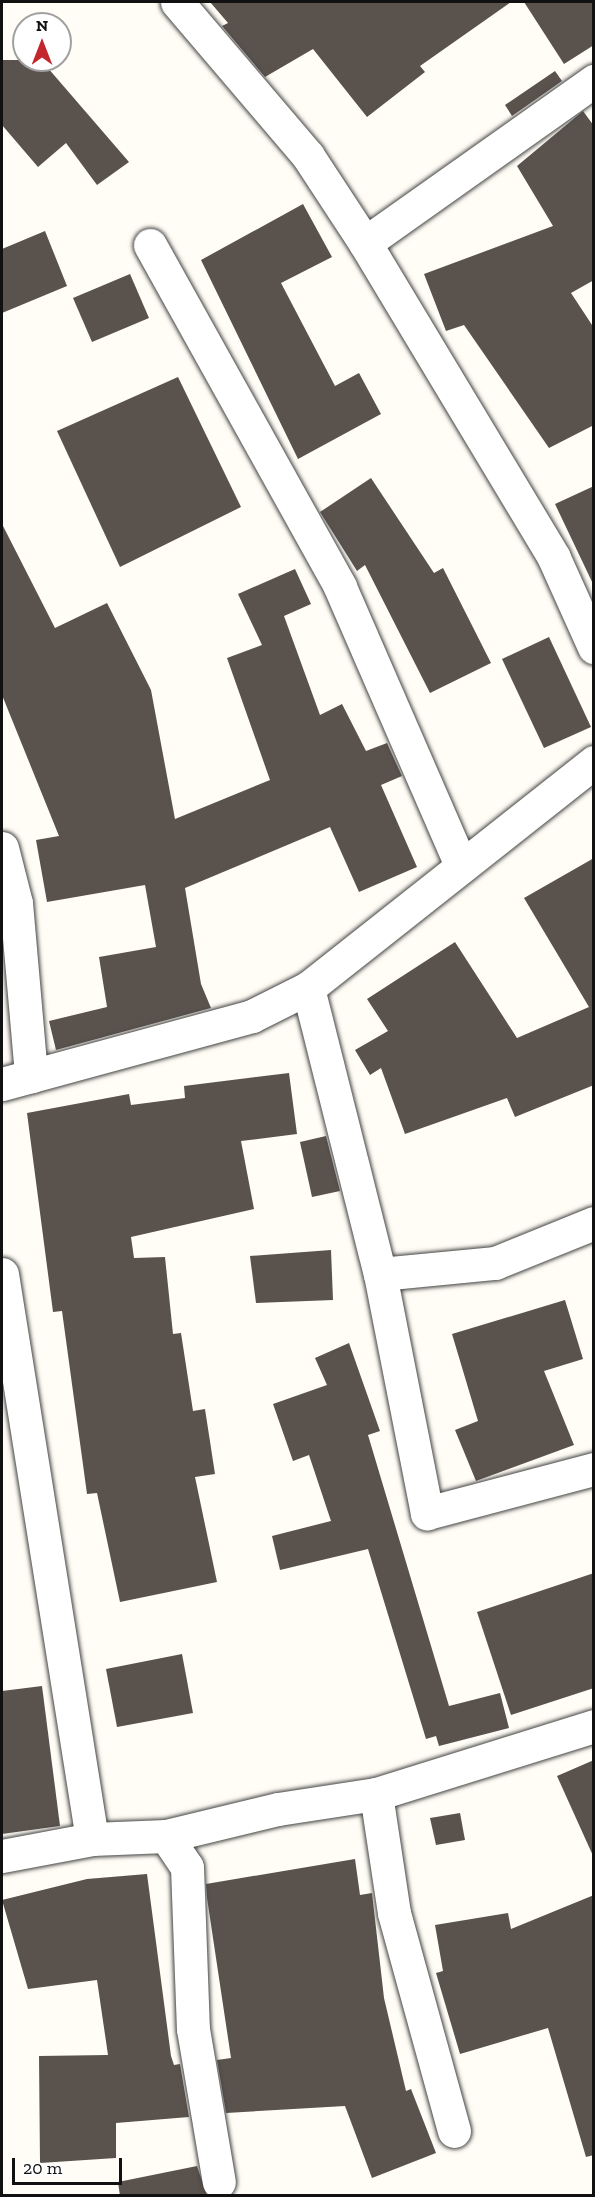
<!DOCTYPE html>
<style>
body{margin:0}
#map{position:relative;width:595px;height:2197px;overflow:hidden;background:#fffdf5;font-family:"Zilla Slab",serif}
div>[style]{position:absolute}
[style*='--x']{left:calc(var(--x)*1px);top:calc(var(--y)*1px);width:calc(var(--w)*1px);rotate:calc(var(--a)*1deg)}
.building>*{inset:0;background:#5a524d}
.roads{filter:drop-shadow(0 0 2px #444) drop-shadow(0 0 2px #444)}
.minor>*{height:33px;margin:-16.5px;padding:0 16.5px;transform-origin:16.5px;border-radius:16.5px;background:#fff}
span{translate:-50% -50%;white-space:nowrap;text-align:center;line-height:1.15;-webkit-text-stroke:6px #fff;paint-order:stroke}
.frame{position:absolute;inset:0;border:3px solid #111;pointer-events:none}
.north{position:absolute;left:12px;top:12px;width:60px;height:60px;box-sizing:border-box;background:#fff;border:2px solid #a0a0a0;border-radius:50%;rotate:0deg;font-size:16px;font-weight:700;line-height:24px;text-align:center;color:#111}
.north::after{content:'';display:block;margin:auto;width:21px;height:27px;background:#c4262e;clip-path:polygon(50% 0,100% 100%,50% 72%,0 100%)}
.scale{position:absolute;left:12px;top:2158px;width:110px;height:27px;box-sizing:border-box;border:3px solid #111;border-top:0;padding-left:8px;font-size:18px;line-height:21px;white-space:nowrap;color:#111;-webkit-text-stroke:4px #fff;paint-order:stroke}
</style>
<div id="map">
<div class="building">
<i style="clip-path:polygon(210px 2px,511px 2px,420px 66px,425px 72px,367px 117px,313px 49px,265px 77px,222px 26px,228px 23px)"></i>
<i style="clip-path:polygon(524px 2px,594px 2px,594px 45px,564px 64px)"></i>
<i style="clip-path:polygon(2px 60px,41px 60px,129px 162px,97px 185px,66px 143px,38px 167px,2px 125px)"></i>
<i style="clip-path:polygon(555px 71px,562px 81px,512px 116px,505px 105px)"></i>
<i style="clip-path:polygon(583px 111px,594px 126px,594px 280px,571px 293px,594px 328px,594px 425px,549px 448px,464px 325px,446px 331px,424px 274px,553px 226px,517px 166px)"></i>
<i style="clip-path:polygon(303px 204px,332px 257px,281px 283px,335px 386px,359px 373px,381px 414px,298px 459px,201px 260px)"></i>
<i style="clip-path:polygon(45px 231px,67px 286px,2px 313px,2px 249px)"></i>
<i style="clip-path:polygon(130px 274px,149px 318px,92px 342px,73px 298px)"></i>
<i style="clip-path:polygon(178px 377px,241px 507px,120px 567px,57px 431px)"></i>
<i style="clip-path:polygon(371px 478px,434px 573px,443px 568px,491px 663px,430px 693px,365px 565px,357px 571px,320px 512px)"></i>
<i style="clip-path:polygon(594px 486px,594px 586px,555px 504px)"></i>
<i style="clip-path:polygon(2px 524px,55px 628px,107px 603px,151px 690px,175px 819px,270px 780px,227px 658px,262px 645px,238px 594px,295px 569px,311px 604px,284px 616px,320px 715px,342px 704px,366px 751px,387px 743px,402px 776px,381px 785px,417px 867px,359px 892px,330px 827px,185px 888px,201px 984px,211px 1008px,56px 1050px,49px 1021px,107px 1007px,99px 957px,156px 947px,145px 885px,47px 902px,36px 840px,59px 836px,2px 695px)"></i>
<i style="clip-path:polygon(549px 637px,591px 727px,544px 748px,502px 659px)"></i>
<i style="clip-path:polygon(594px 858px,594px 1085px,515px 1117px,507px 1098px,405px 1134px,381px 1068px,370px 1075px,355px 1050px,388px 1031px,367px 999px,455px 942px,517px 1038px,589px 1007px,524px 898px)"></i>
<i style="clip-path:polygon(289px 1073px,297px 1134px,241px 1141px,254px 1209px,131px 1237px,134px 1258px,165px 1257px,173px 1334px,181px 1333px,193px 1411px,205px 1409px,215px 1474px,195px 1477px,217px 1582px,120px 1602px,97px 1493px,87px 1494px,62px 1311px,53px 1312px,27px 1113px,129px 1094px,131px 1105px,185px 1098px,184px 1086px)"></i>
<i style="clip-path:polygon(326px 1136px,340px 1191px,312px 1197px,300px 1142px)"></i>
<i style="clip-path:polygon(331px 1250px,333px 1300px,256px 1303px,250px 1256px)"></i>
<i style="clip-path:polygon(565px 1300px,583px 1359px,544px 1371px,574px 1445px,476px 1481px,455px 1430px,478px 1421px,452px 1334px)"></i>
<i style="clip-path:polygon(349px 1343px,380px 1431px,368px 1435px,449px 1706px,500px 1693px,509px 1728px,439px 1746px,436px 1736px,426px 1739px,368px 1549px,280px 1570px,272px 1536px,331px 1521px,309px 1455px,293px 1461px,273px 1404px,327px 1385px,315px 1358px)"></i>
<i style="clip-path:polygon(594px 1573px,594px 1688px,511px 1715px,477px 1612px)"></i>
<i style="clip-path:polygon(182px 1654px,193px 1713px,117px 1727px,106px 1669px)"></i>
<i style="clip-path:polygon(42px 1686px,60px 1826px,2px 1834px,2px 1691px)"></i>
<i style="clip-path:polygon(594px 1760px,594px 1858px,557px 1776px)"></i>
<i style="clip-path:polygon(460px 1813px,465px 1840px,436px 1845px,430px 1818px)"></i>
<i style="clip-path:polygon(355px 1859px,360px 1895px,372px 1893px,384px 1998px,406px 2091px,411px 2089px,436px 2153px,372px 2178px,345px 2106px,226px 2113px,217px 2060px,231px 2058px,207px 1898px,206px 1884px)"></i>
<i style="clip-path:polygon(147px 1874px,171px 2056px,174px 2065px,180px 2064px,189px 2117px,116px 2123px,116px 2158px,40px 2163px,39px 2056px,108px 2055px,97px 1980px,28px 1989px,2px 1900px,87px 1879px)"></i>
<i style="clip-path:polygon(594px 1895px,594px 2155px,586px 2157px,548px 2028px,460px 2054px,436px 1973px,443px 1971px,435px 1925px,508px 1913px,511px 1929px)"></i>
<i style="clip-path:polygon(197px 2166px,207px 2196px,120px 2196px,118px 2182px)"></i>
</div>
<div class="roads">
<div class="minor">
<i style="--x:177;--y:2;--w:202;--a:49.6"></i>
<i style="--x:308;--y:156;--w:104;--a:56.8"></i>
<i style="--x:365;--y:243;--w:367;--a:59"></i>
<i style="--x:554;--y:558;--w:98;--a:65.8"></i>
<i style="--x:365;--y:243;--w:281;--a:-35.3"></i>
<i style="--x:150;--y:245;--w:391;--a:60.9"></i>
<i style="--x:340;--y:587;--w:303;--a:66.5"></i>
<i style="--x:2;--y:848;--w:57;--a:75.7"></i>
<i style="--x:16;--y:903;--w:174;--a:85"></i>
<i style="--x:308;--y:988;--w:295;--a:75.9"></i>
<i style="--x:380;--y:1274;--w:244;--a:78.9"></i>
<i style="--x:427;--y:1513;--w:173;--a:-14.8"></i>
<i style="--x:2;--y:1084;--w:259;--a:-15.2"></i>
<i style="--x:252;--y:1016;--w:63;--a:-26.6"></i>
<i style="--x:308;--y:988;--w:365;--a:-38.3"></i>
<i style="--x:2;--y:1274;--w:572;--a:80.95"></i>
<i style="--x:380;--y:1274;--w:116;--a:-5.5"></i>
<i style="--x:495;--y:1263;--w:107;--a:-22"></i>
<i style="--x:376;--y:1794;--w:120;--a:81.4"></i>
<i style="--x:394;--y:1913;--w:226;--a:74.6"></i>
<i style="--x:166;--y:1836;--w:37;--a:56"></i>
<i style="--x:187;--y:1867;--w:162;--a:87.9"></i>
<i style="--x:193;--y:2029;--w:155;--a:80.4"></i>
<i style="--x:2;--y:1856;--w:92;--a:-10.7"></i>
<i style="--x:92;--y:1839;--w:74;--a:-2.3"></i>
<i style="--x:166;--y:1836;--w:115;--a:-13.6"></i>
<i style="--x:278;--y:1809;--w:99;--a:-8.7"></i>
<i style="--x:376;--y:1794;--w:228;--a:-17.3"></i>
</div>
</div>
<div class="frame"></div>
<div class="north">N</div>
<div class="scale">20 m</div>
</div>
